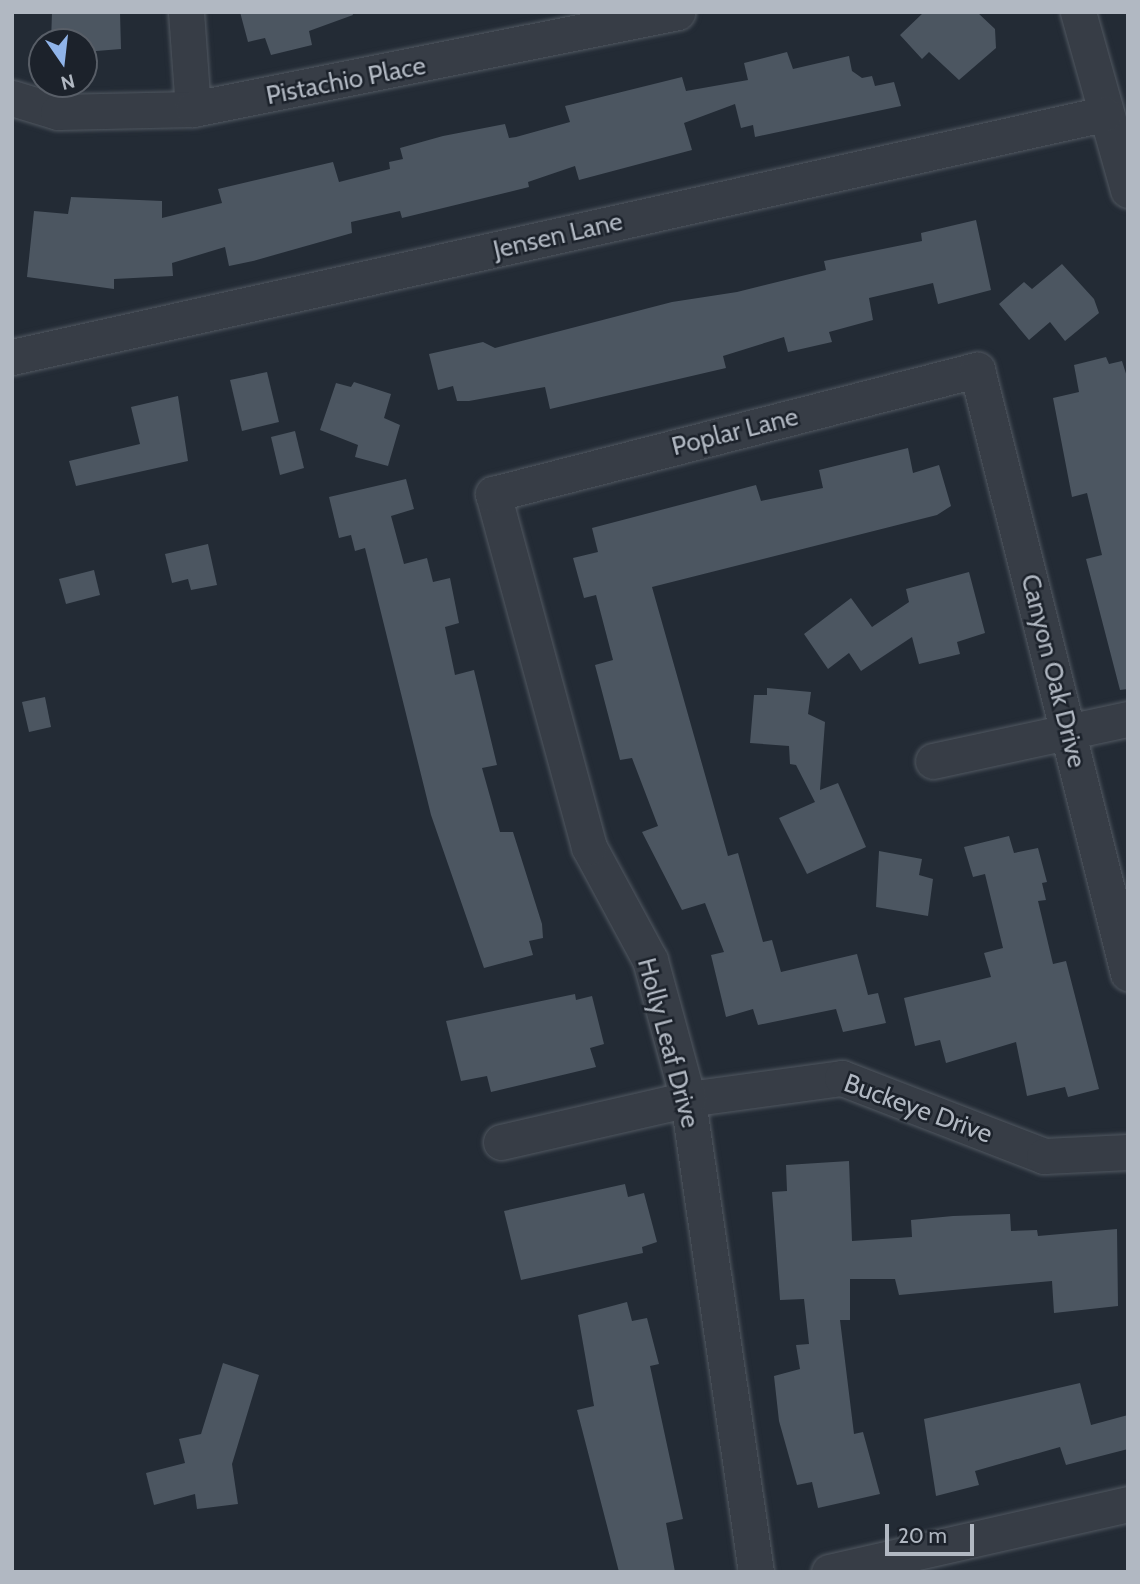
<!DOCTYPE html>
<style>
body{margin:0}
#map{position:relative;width:1140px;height:1584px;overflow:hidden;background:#232b35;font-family:Cabin,sans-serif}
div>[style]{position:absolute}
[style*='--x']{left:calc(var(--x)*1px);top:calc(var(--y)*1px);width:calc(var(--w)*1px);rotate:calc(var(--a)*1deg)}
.building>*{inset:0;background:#4c5661}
.roads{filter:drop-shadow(0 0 2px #515861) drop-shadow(0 0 2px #515861)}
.minor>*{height:35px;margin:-17.5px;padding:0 17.5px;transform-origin:17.5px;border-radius:17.5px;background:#373d46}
span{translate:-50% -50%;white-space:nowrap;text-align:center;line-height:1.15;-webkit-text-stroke:5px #1c222b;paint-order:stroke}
.street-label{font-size:26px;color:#b1b8c2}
.frame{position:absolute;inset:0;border:14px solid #b1b8c2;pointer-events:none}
.north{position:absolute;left:28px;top:28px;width:70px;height:70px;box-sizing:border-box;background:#1c222b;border:2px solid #585e67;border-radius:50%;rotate:166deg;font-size:19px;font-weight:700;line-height:28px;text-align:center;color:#b1b8c2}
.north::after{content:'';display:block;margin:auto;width:24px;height:32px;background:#90b4e9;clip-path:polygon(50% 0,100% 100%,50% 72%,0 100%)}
.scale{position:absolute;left:885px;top:1524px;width:89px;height:32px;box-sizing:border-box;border:4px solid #b1b8c2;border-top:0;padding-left:9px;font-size:21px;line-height:24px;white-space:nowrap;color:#b1b8c2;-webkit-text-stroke:5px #1c222b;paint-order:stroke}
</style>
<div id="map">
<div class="building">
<i style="clip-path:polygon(52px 12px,120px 12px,121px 49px,84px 52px,84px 42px,51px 42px)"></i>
<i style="clip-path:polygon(240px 12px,352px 12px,353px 15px,309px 31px,312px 45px,271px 55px,265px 38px,248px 42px)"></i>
<i style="clip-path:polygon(924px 12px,977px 12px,995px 29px,996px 48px,959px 80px,929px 52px,922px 59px,900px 35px)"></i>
<i style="clip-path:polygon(787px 52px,793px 69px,849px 56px,852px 71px,862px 78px,872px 76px,875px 86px,894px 82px,901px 106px,755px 137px,753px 125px,741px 128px,735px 104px,684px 123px,692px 150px,579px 180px,575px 166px,528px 182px,529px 187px,402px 218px,400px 211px,351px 222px,352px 233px,253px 261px,229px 266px,225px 247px,172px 263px,173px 276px,114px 279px,114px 289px,27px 277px,34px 211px,68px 214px,71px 197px,162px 201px,162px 218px,222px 203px,218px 189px,333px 162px,339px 182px,390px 169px,389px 162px,403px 159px,400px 148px,443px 136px,505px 124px,509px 138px,516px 137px,570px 122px,565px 106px,682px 77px,686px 91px,748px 80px,744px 63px)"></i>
<i style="clip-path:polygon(976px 220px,991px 290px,938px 304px,933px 283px,869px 298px,873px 320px,829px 332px,832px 342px,788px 352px,784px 337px,723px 356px,726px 368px,550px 409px,545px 387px,469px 401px,457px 401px,453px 386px,438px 390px,429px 354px,483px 342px,495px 348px,672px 302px,737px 292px,826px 270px,824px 261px,922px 241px,921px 233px)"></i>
<i style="clip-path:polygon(1062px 264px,1094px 299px,1099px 313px,1065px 341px,1050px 322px,1029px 340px,999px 304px,1024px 282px,1032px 289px)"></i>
<i style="clip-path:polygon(1106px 357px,1109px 364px,1122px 361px,1128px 380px,1128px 689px,1120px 690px,1086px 559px,1102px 555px,1087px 493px,1072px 497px,1053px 398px,1079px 392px,1074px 365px)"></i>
<i style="clip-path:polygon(267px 372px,279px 422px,242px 431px,230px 380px)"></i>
<i style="clip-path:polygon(354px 382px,391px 394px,384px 418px,400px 425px,388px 466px,355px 457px,358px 445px,320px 430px,336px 383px,351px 387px)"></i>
<i style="clip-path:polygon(178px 396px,188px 461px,76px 486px,69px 461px,140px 444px,131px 407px)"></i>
<i style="clip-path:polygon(295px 431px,304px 468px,280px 475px,271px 437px)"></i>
<i style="clip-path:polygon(908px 448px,913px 473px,939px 465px,951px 506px,937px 515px,652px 587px,728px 856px,738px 853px,763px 942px,772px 940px,781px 972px,857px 954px,868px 995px,878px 993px,886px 1023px,843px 1032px,836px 1009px,758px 1025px,753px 1009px,726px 1017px,711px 955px,724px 952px,705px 903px,682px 910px,642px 832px,658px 826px,632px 758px,620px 760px,595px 665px,613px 660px,596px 595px,584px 598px,573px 558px,598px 552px,592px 528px,756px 485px,761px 501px,823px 488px,819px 470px)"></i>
<i style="clip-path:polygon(406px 479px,414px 509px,391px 516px,404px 564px,427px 558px,433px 582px,450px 578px,459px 623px,445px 627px,455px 675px,474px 670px,497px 765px,482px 768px,500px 832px,513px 832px,542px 924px,543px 938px,529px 941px,533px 955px,484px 968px,431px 815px,365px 548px,355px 551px,351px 535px,339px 538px,329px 497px)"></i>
<i style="clip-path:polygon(208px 544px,217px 585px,191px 590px,188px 579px,172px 583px,165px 554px)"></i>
<i style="clip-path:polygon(94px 570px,100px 595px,66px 604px,59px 579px)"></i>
<i style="clip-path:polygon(969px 572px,985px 633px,957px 642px,960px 654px,919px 664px,912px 637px,861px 671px,849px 653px,828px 669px,804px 634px,851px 598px,872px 627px,909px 602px,906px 589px)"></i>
<i style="clip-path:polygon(767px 688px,811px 692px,808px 714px,825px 722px,820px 790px,838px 783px,866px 847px,807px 874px,779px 818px,815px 802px,796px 765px,790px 764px,789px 746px,750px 743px,754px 695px,767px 695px)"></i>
<i style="clip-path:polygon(45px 697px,51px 727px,29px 732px,22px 702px)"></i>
<i style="clip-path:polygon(1009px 836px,1014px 853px,1038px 848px,1047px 882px,1042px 883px,1046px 900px,1038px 901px,1053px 964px,1066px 961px,1099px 1089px,1068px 1097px,1065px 1087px,1027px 1096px,1016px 1042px,946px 1063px,940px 1040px,915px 1046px,904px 998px,991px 977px,984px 953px,1003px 948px,985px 874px,973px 877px,964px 847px)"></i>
<i style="clip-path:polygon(879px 851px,922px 859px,919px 875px,933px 879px,928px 916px,876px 907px)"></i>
<i style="clip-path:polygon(575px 994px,576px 1000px,592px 996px,604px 1044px,590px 1048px,596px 1067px,491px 1092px,487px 1076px,461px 1081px,446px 1021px)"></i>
<i style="clip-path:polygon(849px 1161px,852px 1241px,912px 1237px,911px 1220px,953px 1216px,1010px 1214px,1011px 1231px,1037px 1230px,1038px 1236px,1117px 1229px,1118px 1306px,1054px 1313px,1052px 1281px,899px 1295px,895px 1279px,850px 1279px,850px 1320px,840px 1320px,854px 1434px,863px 1432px,880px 1494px,818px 1508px,812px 1482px,797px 1485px,779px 1421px,774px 1376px,800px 1369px,796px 1345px,809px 1344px,804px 1299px,780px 1300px,772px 1192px,787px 1191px,786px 1165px)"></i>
<i style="clip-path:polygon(625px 1184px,628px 1197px,644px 1193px,657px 1242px,642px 1247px,643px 1253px,521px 1280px,504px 1211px)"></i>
<i style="clip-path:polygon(627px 1302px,632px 1321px,647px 1318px,659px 1364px,650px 1366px,683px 1519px,666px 1523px,675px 1572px,619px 1572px,577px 1410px,594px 1406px,578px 1315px)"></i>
<i style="clip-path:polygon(223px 1363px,259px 1375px,232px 1464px,238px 1504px,197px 1509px,195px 1494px,154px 1505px,146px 1473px,185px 1463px,179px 1439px,201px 1434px)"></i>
<i style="clip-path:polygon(1080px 1383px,1091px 1425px,1128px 1415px,1128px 1449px,1066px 1465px,1060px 1447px,975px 1471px,979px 1485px,936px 1496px,924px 1419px)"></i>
</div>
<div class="roads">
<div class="minor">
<i style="--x:186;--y:12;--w:97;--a:85.9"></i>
<i style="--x:1078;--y:12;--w:185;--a:74.3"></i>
<i style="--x:12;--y:98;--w:48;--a:16.9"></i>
<i style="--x:58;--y:112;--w:135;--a:-1.3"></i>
<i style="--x:193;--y:109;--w:494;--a:-11.3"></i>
<i style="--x:12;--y:357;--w:1119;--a:-12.55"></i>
<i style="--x:933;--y:761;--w:199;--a:-12.2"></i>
<i style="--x:501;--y:1142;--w:192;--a:-12.9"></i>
<i style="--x:688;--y:1099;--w:155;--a:-7.8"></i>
<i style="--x:842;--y:1078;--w:217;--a:21.1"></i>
<i style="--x:1044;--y:1156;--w:84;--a:-2.7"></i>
<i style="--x:756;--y:1572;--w:478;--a:-98.2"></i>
<i style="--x:688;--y:1099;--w:144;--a:-105.3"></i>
<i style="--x:650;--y:960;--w:128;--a:-118.4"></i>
<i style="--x:589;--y:847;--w:366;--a:-105.2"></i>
<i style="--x:493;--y:494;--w:500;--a:-14.4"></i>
<i style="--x:977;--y:370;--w:622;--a:75.94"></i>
<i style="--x:829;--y:1572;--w:307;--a:-12.8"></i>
</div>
</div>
<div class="street-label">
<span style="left:346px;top:81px;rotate:-11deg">Pistachio Place</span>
<span style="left:558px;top:236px;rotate:-13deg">Jensen Lane</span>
<span style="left:735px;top:432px;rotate:-14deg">Poplar Lane</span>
<span style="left:1053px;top:671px;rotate:76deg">Canyon Oak Drive</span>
<span style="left:668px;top:1043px;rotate:75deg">Holly Leaf Drive</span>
<span style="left:918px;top:1109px;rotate:20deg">Buckeye Drive</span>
</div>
<div class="frame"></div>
<div class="north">N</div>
<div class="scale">20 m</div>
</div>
